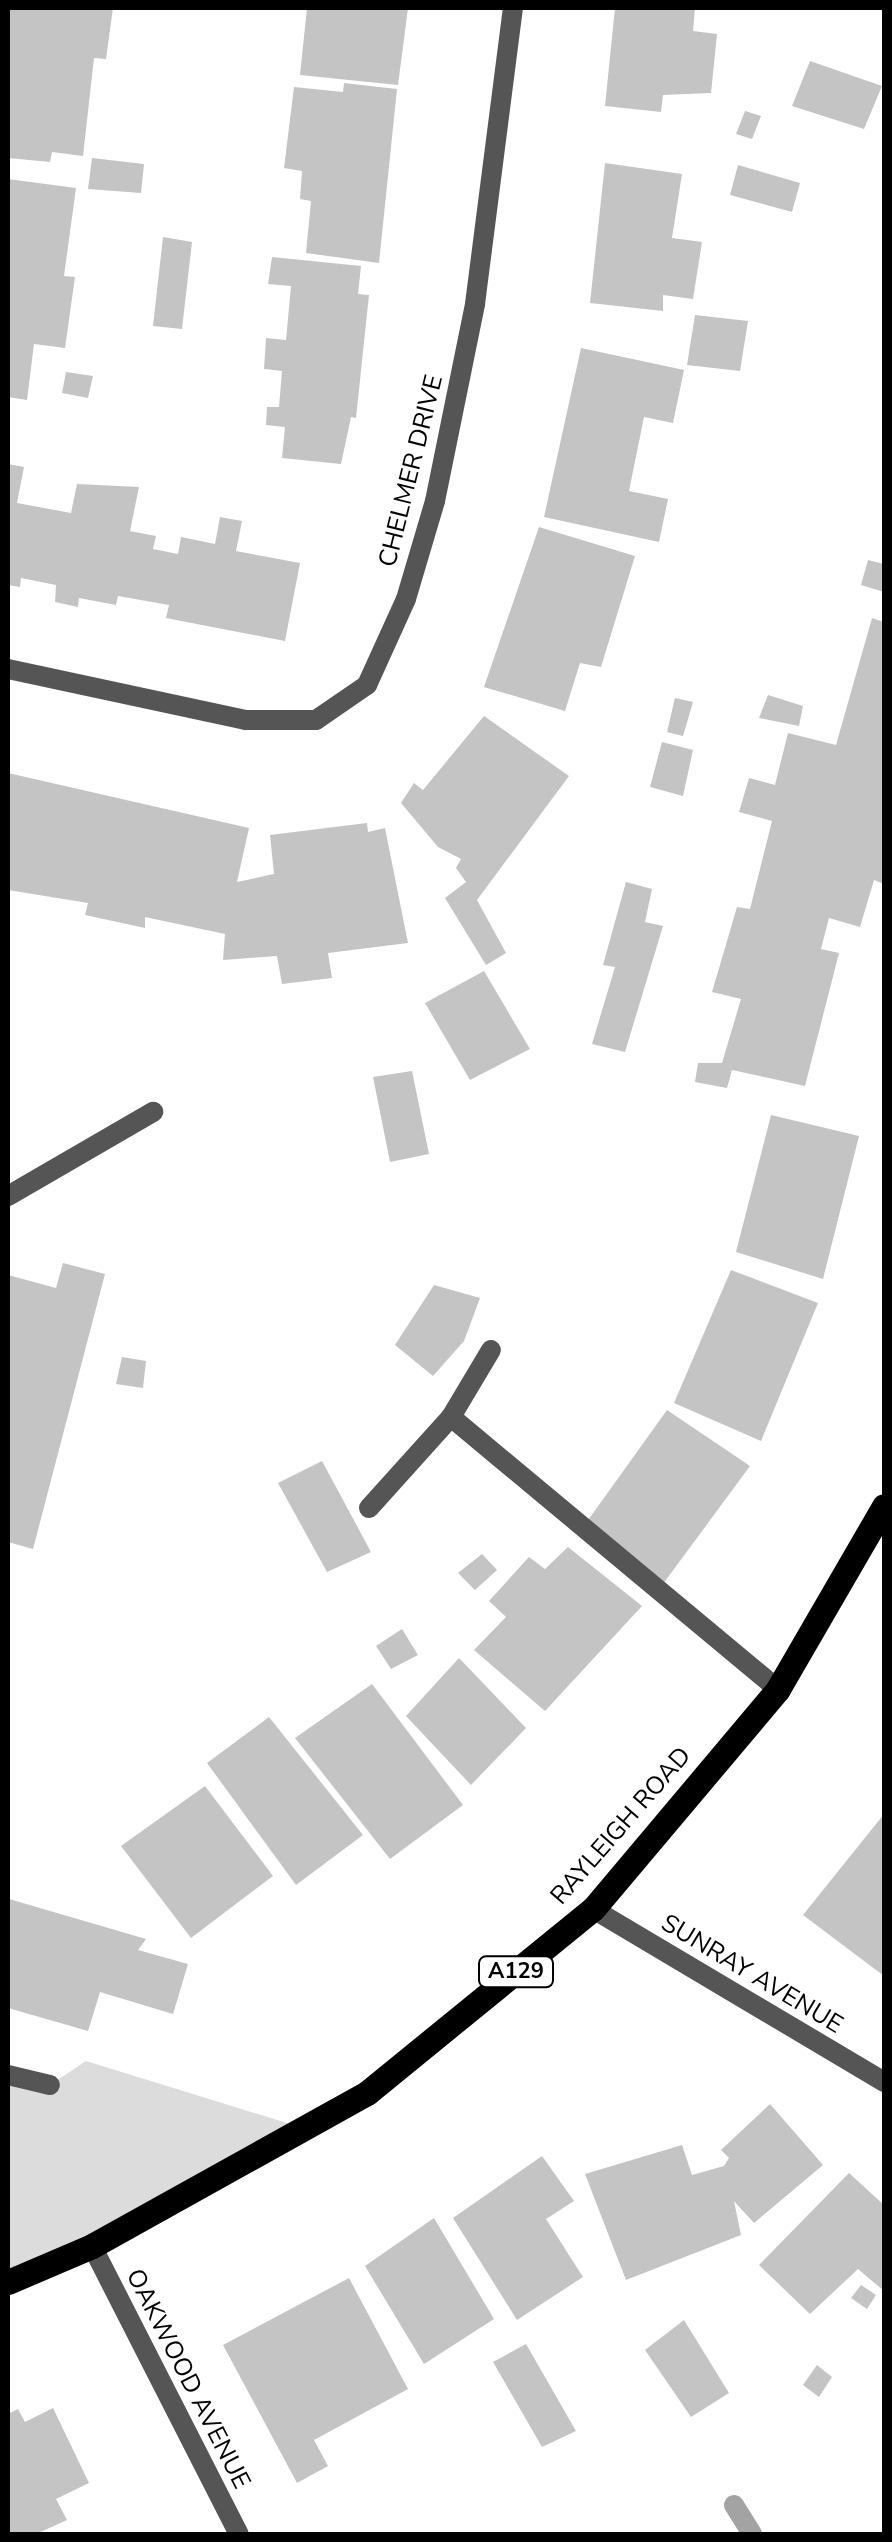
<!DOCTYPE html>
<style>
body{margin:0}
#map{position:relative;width:892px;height:2542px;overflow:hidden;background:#fff;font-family:"Nunito Sans",sans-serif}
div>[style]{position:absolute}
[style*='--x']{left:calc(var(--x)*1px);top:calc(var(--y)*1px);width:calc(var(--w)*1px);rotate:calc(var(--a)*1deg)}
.green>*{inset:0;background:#dcdcdc}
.stream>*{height:20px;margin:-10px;padding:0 10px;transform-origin:10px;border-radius:10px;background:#a3a3a3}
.building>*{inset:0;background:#c4c4c4}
.service>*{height:20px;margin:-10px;padding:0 10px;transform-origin:10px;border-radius:10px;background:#555}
.minor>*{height:20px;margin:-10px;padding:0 10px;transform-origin:10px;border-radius:10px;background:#555}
.primary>*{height:25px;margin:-12.5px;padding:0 12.5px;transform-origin:12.5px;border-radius:12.5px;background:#000}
span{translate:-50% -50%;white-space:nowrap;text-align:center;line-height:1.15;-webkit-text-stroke:8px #fff;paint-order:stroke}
.shield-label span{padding:2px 8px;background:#fff;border:2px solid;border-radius:8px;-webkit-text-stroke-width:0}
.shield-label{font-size:22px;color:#000;font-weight:700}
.street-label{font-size:25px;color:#000}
.frame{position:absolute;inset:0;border:10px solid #000;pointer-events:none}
</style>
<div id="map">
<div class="green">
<i style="clip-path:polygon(86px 2061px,303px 2128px,8px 2282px,8px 2075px,50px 2085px)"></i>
</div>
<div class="stream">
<i style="--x:734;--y:2505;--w:34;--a:58"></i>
</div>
<div class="building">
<i style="clip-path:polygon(8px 8px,113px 8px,106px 59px,94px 58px,83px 156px,52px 152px,50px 162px,8px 158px)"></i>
<i style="clip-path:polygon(307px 8px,408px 8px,398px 85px,300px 75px)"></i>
<i style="clip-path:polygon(615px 8px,695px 8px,693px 31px,717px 34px,711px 93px,663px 95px,661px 112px,605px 106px)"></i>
<i style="clip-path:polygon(810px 61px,882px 86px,864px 129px,792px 106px)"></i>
<i style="clip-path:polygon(344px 83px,397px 89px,379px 263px,306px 253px,311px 201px,300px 199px,302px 171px,284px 168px,294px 87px,343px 92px)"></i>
<i style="clip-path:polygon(745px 111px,761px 116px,752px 139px,736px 134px)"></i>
<i style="clip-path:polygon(92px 158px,144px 164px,141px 193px,88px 189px)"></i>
<i style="clip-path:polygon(605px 163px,682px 174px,672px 238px,702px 242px,693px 299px,663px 295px,663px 311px,590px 303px)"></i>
<i style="clip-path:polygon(738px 165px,800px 183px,792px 212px,730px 195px)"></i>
<i style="clip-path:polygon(8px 179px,76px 188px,64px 276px,75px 277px,65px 348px,34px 344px,27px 400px,8px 397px)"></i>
<i style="clip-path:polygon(163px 237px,192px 242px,182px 329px,153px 326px)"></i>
<i style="clip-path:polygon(272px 257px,361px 266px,358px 294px,369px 295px,356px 418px,351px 417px,341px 464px,282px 458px,285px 427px,266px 425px,267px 407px,279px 407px,282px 371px,264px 369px,266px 338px,286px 340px,291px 286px,268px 284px)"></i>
<i style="clip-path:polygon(695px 315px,748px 321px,740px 371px,687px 365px)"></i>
<i style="clip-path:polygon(581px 348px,684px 370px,673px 423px,644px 417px,629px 491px,668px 499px,659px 542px,544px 517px)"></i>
<i style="clip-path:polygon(66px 372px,93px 376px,88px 398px,62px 393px)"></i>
<i style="clip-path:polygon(8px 464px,24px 467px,17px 503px,71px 513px,77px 484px,139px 487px,130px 531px,156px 536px,153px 549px,178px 554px,181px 537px,215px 544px,220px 517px,242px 521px,236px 551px,300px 563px,285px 641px,166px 618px,169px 605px,118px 596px,116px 605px,79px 598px,78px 607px,55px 602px,56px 585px,21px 578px,20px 587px,8px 585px)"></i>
<i style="clip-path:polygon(539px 527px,635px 556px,601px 667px,580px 663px,565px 711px,484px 687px)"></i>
<i style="clip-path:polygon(868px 560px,884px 564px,884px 592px,861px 585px)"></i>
<i style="clip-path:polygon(872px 618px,884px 622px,884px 884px,874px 880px,860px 927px,829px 918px,821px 949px,839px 953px,805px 1086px,732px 1070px,727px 1088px,695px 1082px,698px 1063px,722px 1063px,741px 999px,712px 992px,737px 907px,750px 909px,772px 821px,739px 812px,749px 778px,775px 785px,788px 733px,836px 745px)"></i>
<i style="clip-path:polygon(768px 695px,803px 706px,799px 726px,759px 718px)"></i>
<i style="clip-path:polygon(675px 698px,693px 702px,683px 736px,667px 732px)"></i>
<i style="clip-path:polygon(484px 716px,569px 776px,477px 900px,506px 953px,486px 965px,445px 898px,466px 882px,456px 868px,461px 859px,438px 847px,401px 803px,414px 783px,423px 790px)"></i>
<i style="clip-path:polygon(662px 742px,693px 750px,683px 796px,650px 787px)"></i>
<i style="clip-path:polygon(8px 773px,249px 828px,237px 882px,274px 874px,270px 835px,367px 823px,368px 832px,385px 828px,408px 943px,328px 953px,332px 978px,282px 984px,277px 956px,223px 960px,225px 934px,145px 917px,145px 928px,85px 915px,88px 903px,8px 890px)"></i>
<i style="clip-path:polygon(626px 882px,652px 889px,645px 922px,663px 926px,625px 1052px,592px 1044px,615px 967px,603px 965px)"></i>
<i style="clip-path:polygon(484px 971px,530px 1049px,470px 1080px,425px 1003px)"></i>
<i style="clip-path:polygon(412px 1071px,429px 1154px,390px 1162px,373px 1077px)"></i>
<i style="clip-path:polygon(771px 1115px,859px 1136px,823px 1279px,736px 1252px)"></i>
<i style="clip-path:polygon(63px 1263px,105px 1274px,33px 1549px,8px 1542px,8px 1275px,56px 1288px)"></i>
<i style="clip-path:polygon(731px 1270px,818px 1303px,761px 1441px,674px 1403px)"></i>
<i style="clip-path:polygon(434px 1285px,480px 1298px,464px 1341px,433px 1376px,395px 1345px)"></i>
<i style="clip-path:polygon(122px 1357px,146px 1361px,143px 1388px,116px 1384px)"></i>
<i style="clip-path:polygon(667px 1410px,750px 1466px,663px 1584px,586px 1523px)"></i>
<i style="clip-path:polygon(322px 1461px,371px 1552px,327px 1572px,278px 1483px)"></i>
<i style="clip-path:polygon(568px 1547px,642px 1606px,545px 1711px,474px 1650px,506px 1617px,489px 1601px,529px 1557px,545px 1569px)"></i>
<i style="clip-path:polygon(482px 1554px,497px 1570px,475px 1590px,458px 1573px)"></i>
<i style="clip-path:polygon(402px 1629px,418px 1655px,391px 1669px,376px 1646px)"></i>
<i style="clip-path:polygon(459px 1658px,526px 1728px,471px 1785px,406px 1716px)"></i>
<i style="clip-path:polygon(372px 1684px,463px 1805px,390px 1859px,295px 1738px)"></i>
<i style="clip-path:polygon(269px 1717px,363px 1835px,296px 1885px,207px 1763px)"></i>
<i style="clip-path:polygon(205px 1786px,273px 1876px,191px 1938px,121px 1846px)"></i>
<i style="clip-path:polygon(884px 1814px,884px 1976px,803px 1915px)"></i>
<i style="clip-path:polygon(8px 1887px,9px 1899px,146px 1939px,138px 1950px,188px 1964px,173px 2014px,100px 1992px,88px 2031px,8px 2008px)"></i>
<i style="clip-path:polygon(770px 2104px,823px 2165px,754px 2223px,734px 2201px,741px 2235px,626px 2280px,585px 2174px,682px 2145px,692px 2175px,724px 2166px,729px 2158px,721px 2150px)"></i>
<i style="clip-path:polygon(542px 2156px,574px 2201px,546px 2219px,583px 2277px,517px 2320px,453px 2218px)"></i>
<i style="clip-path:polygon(849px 2173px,884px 2205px,884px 2291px,858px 2269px,810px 2314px,759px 2265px)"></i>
<i style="clip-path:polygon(434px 2218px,494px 2319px,424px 2364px,365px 2266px)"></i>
<i style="clip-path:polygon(349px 2278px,408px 2389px,314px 2440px,328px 2466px,297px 2483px,223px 2345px)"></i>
<i style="clip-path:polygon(861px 2285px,876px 2295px,867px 2309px,851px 2298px)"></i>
<i style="clip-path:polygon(684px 2320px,729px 2393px,691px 2417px,645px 2350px)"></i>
<i style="clip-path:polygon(526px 2344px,576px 2431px,542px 2447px,493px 2362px)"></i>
<i style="clip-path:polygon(817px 2365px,832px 2377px,819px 2397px,803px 2385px)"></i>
<i style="clip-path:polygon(53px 2408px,89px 2483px,56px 2499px,67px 2520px,36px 2534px,8px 2534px,8px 2414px,18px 2409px,25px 2422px)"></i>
</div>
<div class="service">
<i style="--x:8;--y:1196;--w:168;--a:-30.1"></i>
<i style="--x:451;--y:1417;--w:425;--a:39.8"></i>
<i style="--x:369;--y:1508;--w:122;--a:-48"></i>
<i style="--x:451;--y:1417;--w:78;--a:-59.2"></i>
</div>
<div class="minor">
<i style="--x:8;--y:669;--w:242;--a:12.1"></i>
<i style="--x:245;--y:720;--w:71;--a:0"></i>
<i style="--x:316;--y:720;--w:62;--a:-34.5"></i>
<i style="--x:367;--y:685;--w:94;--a:-65.6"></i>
<i style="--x:406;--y:599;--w:102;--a:-73.5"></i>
<i style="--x:435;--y:501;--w:201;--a:-78.5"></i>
<i style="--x:475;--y:304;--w:298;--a:-82.7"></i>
<i style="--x:593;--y:1909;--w:339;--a:30.7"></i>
<i style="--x:8;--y:2075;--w:43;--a:13.4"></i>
<i style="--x:92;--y:2246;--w:323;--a:63"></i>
</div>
<div class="primary">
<i style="--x:8;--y:2282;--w:91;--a:-23.2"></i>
<i style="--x:92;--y:2246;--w:315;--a:-29.1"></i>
<i style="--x:367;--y:2093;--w:291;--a:-39.2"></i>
<i style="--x:593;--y:1909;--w:287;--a:-49.9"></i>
<i style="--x:778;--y:1689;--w:211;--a:-59.9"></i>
</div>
<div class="shield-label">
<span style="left:516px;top:1972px">A129</span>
</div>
<div class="street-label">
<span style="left:411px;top:471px;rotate:-76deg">CHELMER DRIVE</span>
<span style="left:621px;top:1826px;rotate:-49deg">RAYLEIGH ROAD</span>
<span style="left:752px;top:1974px;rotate:31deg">SUNRAY AVENUE</span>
<span style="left:188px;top:2379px;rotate:63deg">OAKWOOD AVENUE</span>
</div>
<div class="frame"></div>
</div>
